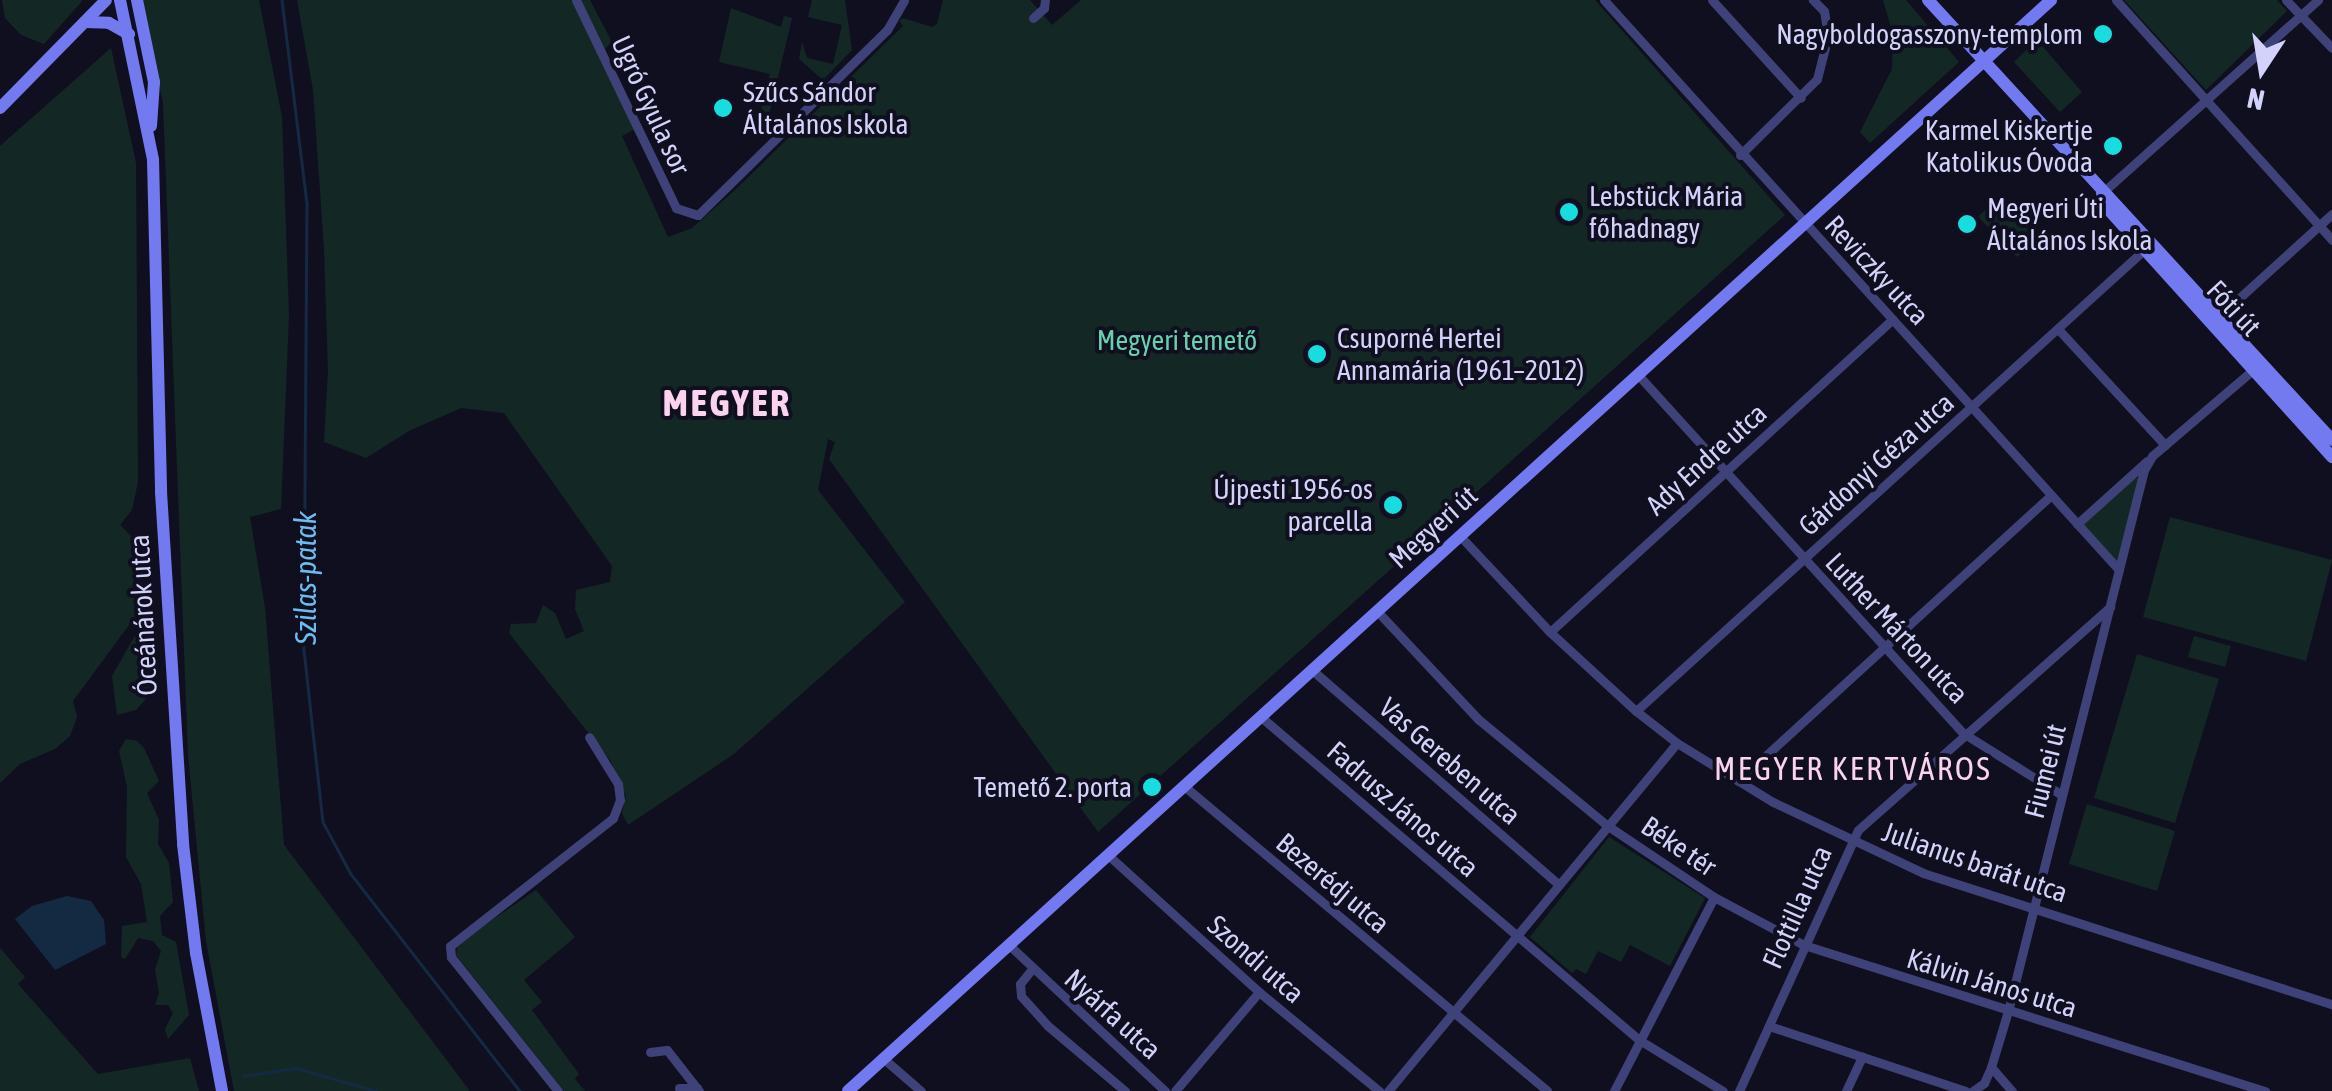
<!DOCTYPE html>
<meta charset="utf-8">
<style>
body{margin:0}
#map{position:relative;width:2332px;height:1091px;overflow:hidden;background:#100f1f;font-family:"Asap Condensed",sans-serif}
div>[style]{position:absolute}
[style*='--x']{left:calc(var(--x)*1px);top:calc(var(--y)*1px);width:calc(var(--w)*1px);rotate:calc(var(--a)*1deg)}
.green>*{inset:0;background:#132825}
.water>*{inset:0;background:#142a43}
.stream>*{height:2.5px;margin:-1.25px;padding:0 1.25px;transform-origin:1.25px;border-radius:1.25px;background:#142a43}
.street>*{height:9px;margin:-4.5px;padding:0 4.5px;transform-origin:4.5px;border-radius:4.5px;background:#3f4279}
.secondary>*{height:12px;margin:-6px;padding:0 6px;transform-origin:6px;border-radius:6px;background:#737af0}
.dots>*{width:28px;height:28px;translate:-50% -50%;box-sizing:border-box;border:5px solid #100f1f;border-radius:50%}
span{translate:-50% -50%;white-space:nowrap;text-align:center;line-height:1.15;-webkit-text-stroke:8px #100f1f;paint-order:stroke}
.poi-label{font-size:28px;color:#d3d2fa}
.right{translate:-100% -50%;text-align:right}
.left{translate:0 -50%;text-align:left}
.street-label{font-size:28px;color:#d3d2fa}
.park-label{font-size:28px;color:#66d2ad}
.water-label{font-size:30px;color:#6bbdef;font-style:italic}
.quarter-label{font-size:32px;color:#fad3ef;letter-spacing:2.5px}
.district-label{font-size:38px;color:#fad3ef;font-weight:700;letter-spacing:2.5px}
.north{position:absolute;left:2212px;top:20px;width:100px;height:100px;-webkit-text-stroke:8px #100f1f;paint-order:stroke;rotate:192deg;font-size:28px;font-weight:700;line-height:40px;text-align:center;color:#d3d2fa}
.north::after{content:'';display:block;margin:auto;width:35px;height:45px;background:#d3d2fa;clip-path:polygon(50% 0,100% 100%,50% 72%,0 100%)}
</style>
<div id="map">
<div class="green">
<i style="clip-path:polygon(2px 0,83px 0,44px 44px,21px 35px,5px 18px)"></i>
<i style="clip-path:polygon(141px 0,259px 0,282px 117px,289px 315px,281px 509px,250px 517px,265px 608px,284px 845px,470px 1091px,234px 1091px,206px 941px,188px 755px,163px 103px)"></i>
<i style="clip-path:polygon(297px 0,590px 0,612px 42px,602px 52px,639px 127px,622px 136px,668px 237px,692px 228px,734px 191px,903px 26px,899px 21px,903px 18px,932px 27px,937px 24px,943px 0,1030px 0,1052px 25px,1081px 0,1595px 0,1785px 215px,1098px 832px,829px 459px,835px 442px,828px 439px,818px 490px,905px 602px,734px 754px,628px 825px,622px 813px,626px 796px,610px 760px,509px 633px,511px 624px,536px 623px,543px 605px,555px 613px,566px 639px,584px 631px,575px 609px,576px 590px,610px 582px,612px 566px,504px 413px,461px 408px,409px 431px,366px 458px,324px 442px,328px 371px,324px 249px,313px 90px)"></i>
<i style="clip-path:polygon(812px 0,845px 0,852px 50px,823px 80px,799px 59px,802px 42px,807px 58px,833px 64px,842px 25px,808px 17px)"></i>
<i style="clip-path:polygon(1883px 0,1906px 0,1959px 62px,1870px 143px,1860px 132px,1892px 69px,1893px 34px)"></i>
<i style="clip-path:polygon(2124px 0,2277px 0,2287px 11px,2206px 90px)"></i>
<i style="clip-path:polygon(731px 8px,781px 27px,784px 16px,792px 18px,765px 132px,756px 130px,770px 74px,719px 62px)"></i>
<i style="clip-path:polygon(2037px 40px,2082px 92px,2060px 112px,2014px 62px)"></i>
<i style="clip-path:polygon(111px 48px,136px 163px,138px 482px,132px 510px,120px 525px,140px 545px,140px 610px,73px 701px,77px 717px,70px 736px,55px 749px,20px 764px,0 783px,0 146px)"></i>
<i style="clip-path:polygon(1998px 197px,2038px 238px,2017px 257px,1978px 217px)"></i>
<i style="clip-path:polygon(2130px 476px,2141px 479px,2119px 570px,2077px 524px)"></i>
<i style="clip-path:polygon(2170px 517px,2332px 560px,2306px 661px,2143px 617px)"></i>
<i style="clip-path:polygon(148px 624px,152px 652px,147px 658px,155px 689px,136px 710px,117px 715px,112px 676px,141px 625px)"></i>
<i style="clip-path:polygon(2194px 636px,2231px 646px,2225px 667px,2188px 657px)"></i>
<i style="clip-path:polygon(2137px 654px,2219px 679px,2175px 823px,2094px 798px)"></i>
<i style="clip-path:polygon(126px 739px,137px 741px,144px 748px,159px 781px,147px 793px,159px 820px,158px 844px,169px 863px,173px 902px,160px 916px,162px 935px,176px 942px,189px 1015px,168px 1039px,165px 1029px,173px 1013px,168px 1005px,155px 1005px,159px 993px,155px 970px,161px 951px,153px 941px,138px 938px,125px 959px,121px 957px,122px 926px,147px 922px,141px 884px,126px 857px,127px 787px,119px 751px)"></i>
<i style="clip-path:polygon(2087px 804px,2175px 831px,2157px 891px,2069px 864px)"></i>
<i style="clip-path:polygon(1609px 837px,1705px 898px,1670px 966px,1630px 945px,1621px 962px,1598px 951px,1586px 974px,1576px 969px,1572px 973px,1530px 937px)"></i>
<i style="clip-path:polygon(536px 890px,575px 937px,524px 980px,542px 1002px,532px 1010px,579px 1074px,575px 1079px,585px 1091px,564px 1091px,456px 955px,458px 943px)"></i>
<i style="clip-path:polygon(0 948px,25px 977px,18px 984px,98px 1074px,190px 1058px,199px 1091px,0 1091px)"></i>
</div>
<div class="water">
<i style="clip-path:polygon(67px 896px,91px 901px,104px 920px,106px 944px,55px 970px,15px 919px,32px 906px)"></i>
</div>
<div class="stream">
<i style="--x:282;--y:0;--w:206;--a:83"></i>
<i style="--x:307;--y:204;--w:446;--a:90.4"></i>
<i style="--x:304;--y:650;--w:173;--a:83.7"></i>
<i style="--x:323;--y:822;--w:59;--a:61.7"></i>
<i style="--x:351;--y:874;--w:275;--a:52.1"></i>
<i style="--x:243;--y:1076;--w:54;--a:-8.6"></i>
<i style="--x:296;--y:1068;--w:83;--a:16"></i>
</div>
<div class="street">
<i style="--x:576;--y:0;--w:231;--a:64.3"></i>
<i style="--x:676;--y:208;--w:23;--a:18"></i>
<i style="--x:698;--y:215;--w:264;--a:-44.4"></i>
<i style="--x:887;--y:30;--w:34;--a:-60"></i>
<i style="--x:1604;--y:0;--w:768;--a:47.9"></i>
<i style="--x:1712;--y:0;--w:132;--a:47.8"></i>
<i style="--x:2116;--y:0;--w:323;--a:48"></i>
<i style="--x:2286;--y:0;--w:66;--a:46.2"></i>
<i style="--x:1033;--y:18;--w:15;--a:-42"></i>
<i style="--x:1044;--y:8;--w:8;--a:-83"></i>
<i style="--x:1740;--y:155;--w:108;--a:-44.6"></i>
<i style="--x:1817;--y:79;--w:44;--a:-75.7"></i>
<i style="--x:1828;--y:36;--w:25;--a:-99"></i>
<i style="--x:1824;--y:11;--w:16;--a:-135"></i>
<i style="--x:2102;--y:193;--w:290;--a:-41.8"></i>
<i style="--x:2215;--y:320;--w:158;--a:-42.2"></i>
<i style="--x:2058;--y:329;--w:158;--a:47.3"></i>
<i style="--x:1640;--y:377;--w:481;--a:47.8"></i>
<i style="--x:1963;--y:733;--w:117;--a:32.1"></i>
<i style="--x:2077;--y:524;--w:94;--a:-42"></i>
<i style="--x:1461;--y:537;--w:130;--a:46.9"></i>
<i style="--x:1550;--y:632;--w:117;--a:42.6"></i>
<i style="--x:1636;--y:711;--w:52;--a:38"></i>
<i style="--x:1677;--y:743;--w:113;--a:31.6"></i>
<i style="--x:1773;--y:802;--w:166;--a:25.3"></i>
<i style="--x:1923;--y:873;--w:429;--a:17.8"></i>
<i style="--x:1377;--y:611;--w:148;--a:46.9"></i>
<i style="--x:1478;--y:719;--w:168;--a:39.5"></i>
<i style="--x:1608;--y:826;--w:128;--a:33.8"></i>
<i style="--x:1714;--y:897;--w:102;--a:28.1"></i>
<i style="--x:1804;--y:945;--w:484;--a:17.6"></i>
<i style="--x:1550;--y:632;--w:464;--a:-42.4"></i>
<i style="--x:1312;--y:670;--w:327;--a:41"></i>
<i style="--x:1636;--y:711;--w:687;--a:-42.23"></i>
<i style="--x:1261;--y:717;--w:499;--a:40.5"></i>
<i style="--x:1641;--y:1041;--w:96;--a:31.4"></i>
<i style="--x:1738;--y:781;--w:424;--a:-42.4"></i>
<i style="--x:1184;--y:786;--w:474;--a:40"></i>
<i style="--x:1108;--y:855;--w:204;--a:42.2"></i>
<i style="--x:1259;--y:992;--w:156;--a:39.5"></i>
<i style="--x:1009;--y:945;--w:214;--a:43.1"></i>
<i style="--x:1032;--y:969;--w:19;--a:129"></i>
<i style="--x:1020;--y:984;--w:12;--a:85"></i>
<i style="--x:1021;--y:996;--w:40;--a:48"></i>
<i style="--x:1048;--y:1026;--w:101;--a:40.2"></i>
<i style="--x:1769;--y:1026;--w:207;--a:18.3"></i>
<i style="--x:650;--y:1052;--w:17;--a:-7"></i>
<i style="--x:667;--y:1050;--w:52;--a:52"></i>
<i style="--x:884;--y:1059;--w:49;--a:40.9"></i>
<i style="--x:1991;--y:1067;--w:32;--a:49"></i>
<i style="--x:679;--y:1088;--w:18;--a:0"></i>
<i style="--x:558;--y:1091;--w:171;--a:-128.6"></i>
<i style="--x:451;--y:957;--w:11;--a:-95"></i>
<i style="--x:450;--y:946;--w:207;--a:-38.1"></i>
<i style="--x:613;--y:818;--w:19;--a:-69"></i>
<i style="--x:620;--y:800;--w:16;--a:-97"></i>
<i style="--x:618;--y:784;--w:55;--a:-121.7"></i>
<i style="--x:1175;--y:1091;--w:130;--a:-49.7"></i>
<i style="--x:1388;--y:1091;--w:452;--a:-50.3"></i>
<i style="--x:1614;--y:1091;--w:218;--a:-62.7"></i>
<i style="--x:1739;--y:1091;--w:287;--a:-65.5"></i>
<i style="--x:1858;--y:830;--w:337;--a:-41.5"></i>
<i style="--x:1846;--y:1091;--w:38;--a:-65"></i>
<i style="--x:1973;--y:1091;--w:14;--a:-36"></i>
<i style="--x:1984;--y:1083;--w:17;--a:-66"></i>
<i style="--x:1991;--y:1067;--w:59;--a:-73.1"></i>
<i style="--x:2008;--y:1011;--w:558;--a:-75.89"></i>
<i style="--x:2144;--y:470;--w:16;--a:-60"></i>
<i style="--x:2152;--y:456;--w:135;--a:-40.5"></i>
</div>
<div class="secondary">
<i style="--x:120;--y:0;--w:163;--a:78.3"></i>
<i style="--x:153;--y:160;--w:332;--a:88.6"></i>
<i style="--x:161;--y:492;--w:353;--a:86.4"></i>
<i style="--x:183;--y:844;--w:110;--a:83.2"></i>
<i style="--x:196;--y:953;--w:140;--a:79.3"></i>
<i style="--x:137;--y:0;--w:84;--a:78.3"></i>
<i style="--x:154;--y:82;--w:44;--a:93.9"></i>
<i style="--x:1928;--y:0;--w:597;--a:47.44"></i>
<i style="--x:85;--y:22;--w:24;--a:2"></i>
<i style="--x:109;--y:23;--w:23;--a:29"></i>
<i style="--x:0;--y:108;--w:151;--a:-45.5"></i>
<i style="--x:2102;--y:193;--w:16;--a:72"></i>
<i style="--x:2107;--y:208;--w:336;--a:47.9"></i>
<i style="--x:848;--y:1091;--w:1624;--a:-42.2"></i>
</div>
<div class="dots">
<i style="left:2103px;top:34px;background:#18dddf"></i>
<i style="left:723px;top:108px;background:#18dddf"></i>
<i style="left:2113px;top:146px;background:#18dddf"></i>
<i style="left:1569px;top:212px;background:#18dddf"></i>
<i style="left:1967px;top:224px;background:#18dddf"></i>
<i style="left:1317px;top:354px;background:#18dddf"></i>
<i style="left:1393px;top:505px;background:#18dddf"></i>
<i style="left:1152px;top:787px;background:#18dddf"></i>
</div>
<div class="poi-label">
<span class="right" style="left:2083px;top:34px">Nagyboldogasszony-templom</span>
<span class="left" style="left:743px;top:108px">Szűcs Sándor<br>Általános Iskola</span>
<span class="right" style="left:2093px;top:146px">Karmel Kiskertje<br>Katolikus Óvoda</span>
<span class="left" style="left:1589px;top:212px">Lebstück Mária<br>főhadnagy</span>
<span class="left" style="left:1987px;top:224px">Megyeri Úti<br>Általános Iskola</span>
<span class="left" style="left:1337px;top:354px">Csuporné Hertei<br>Annamária (1961–2012)</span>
<span class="right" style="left:1373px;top:505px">Újpesti 1956-os<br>parcella</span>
<span class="right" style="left:1132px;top:787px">Temető 2. porta</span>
</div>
<div class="street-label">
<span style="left:651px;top:105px;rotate:65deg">Ugró Gyula sor</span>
<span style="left:1877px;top:270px;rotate:47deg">Reviczky utca</span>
<span style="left:2234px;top:308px;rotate:47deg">Fóti út</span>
<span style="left:1706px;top:459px;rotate:-42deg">Ady Endre utca</span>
<span style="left:1876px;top:464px;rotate:-42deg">Gárdonyi Géza utca</span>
<span style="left:1433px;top:527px;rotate:-42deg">Megyeri út</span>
<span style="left:143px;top:615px;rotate:-93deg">Óceánárok utca</span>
<span style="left:1897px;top:628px;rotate:47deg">Luther Márton utca</span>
<span style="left:1450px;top:761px;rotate:41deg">Vas Gereben utca</span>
<span style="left:2045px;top:771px;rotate:-76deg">Fiumei út</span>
<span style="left:1403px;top:809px;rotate:41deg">Fadrusz János utca</span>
<span style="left:1679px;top:846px;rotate:34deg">Béke tér</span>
<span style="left:1975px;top:862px;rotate:19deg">Julianus barát utca</span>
<span style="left:1333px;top:883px;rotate:40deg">Bezerédj utca</span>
<span style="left:1797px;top:907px;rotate:-66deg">Flottilla utca</span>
<span style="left:1256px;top:959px;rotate:41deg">Szondi utca</span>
<span style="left:1992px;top:983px;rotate:17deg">Kálvin János utca</span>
<span style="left:1113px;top:1014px;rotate:42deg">Nyárfa utca</span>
</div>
<div class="park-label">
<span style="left:1177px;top:340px">Megyeri temető</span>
</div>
<div class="water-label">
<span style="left:305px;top:578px;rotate:-90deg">Szilas-patak</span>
</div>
<div class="quarter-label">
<span style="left:1853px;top:769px">MEGYER KERTVÁROS</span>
</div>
<div class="district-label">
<span style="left:727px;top:403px">MEGYER</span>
</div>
<div class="north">N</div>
</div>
